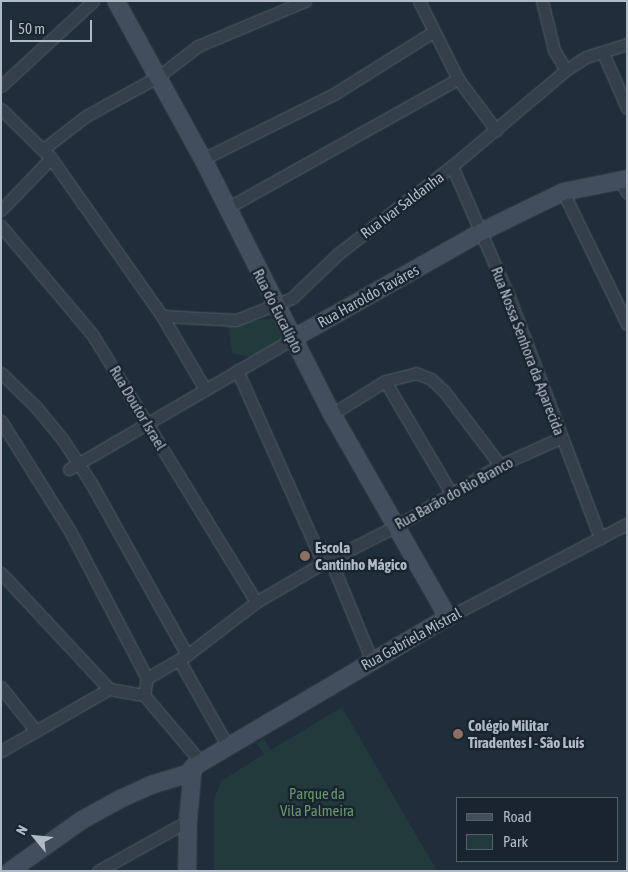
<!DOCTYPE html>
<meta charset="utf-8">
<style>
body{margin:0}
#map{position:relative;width:628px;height:872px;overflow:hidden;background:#202d3a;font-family:"Asap Condensed",sans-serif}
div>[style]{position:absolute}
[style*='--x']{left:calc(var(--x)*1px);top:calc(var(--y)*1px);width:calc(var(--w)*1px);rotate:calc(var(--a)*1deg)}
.green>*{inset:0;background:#223a3b}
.roads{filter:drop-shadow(0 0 1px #525d68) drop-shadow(0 0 1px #525d68)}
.street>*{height:11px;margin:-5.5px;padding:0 5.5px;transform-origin:5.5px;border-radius:5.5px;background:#343f4a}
.secondary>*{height:16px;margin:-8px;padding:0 8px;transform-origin:8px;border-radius:8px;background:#424e5d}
.dots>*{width:14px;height:14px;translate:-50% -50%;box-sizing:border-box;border:2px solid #1a242f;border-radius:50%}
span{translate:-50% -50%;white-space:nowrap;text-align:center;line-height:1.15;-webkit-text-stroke:5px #1a242f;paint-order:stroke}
.street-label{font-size:15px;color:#afbac6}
.poi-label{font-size:15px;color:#afbac6;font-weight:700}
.left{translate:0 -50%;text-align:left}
.park-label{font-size:15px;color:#65986d}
.frame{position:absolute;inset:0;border:2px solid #afbac6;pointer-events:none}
.legend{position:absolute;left:456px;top:797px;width:162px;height:65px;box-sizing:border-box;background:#1a242f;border:1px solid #56606b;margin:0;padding:6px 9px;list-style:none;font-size:15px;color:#afbac6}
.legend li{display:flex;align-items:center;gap:10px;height:25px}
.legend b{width:25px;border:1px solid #56606b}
.north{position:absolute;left:10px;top:812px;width:50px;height:50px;-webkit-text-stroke:4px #1a242f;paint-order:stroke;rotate:298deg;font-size:14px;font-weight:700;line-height:20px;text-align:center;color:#afbac6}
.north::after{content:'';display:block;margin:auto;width:18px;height:22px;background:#afbac6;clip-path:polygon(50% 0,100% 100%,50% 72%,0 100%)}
.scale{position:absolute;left:10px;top:20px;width:82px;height:22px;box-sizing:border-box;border:2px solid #afbac6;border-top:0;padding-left:6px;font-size:15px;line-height:18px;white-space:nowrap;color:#afbac6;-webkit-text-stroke:4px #1a242f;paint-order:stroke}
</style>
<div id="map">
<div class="green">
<i style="clip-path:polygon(275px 318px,285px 339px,250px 357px,232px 353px,228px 324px)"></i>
<i style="clip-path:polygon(342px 707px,437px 871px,214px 871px,214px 800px,221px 781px,264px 754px,257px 743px,261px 740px,264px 739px,271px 750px)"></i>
</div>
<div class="roads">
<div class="street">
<i style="--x:419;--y:1;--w:87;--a:63.4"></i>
<i style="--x:458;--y:79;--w:64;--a:53.3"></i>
<i style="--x:542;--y:1;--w:50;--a:76.2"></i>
<i style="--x:554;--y:50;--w:23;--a:59"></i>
<i style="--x:603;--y:53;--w:60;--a:66.4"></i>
<i style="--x:1;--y:86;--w:125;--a:-42.7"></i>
<i style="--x:1;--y:109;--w:70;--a:44.4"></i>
<i style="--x:51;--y:158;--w:193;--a:54.9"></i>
<i style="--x:162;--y:316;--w:85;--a:59.5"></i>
<i style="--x:42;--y:150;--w:56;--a:-37.7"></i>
<i style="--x:86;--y:116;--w:83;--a:-28.7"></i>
<i style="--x:159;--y:76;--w:49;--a:-37.6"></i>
<i style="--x:198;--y:46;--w:116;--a:-22.8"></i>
<i style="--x:203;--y:159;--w:146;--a:-26.4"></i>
<i style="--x:334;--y:94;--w:117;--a:-32.1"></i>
<i style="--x:452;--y:166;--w:143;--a:66.5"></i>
<i style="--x:509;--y:297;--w:258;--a:69.3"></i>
<i style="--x:621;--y:181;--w:13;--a:63"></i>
<i style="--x:563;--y:192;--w:147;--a:64.1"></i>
<i style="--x:227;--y:208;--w:265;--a:-29.2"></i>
<i style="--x:1;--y:210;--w:72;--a:-46.1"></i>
<i style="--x:1;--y:226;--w:141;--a:49.9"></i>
<i style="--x:92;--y:334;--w:314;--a:58.5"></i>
<i style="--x:162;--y:316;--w:74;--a:3.1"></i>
<i style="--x:236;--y:320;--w:60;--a:-21.4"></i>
<i style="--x:292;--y:298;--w:65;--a:-43.8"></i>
<i style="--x:339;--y:253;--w:143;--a:-37.6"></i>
<i style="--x:452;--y:166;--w:149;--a:-40.1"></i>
<i style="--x:566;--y:70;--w:24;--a:-33"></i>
<i style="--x:586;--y:57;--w:43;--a:-17.6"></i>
<i style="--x:237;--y:370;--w:211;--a:66"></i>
<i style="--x:1;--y:373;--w:49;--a:44.2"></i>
<i style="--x:36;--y:407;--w:43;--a:50.7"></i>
<i style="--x:63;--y:440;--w:51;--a:56.9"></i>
<i style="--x:91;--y:483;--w:197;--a:60.8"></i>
<i style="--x:385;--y:381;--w:130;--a:59.5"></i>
<i style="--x:332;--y:414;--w:62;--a:-31.9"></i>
<i style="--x:385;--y:381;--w:32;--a:-14"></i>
<i style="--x:416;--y:373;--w:16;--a:22"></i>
<i style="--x:431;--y:379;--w:18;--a:43"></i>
<i style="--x:444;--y:391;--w:93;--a:52.9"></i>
<i style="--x:1;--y:421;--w:130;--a:57.9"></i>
<i style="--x:70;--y:531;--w:166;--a:62.4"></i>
<i style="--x:147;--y:678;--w:17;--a:100"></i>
<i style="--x:69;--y:469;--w:258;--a:-30.2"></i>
<i style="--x:330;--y:559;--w:110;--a:67.6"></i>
<i style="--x:1;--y:573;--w:158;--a:47"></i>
<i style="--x:109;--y:689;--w:36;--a:10"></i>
<i style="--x:448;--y:617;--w:202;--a:-27.5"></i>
<i style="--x:179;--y:660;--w:98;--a:60.5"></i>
<i style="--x:147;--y:678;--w:46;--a:-29.9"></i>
<i style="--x:187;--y:655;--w:87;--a:-37.5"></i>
<i style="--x:256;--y:602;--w:78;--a:-30.2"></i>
<i style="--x:323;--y:563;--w:84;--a:-26.9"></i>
<i style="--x:398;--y:525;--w:118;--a:-30.5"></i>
<i style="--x:500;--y:465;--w:66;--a:-24.2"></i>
<i style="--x:1;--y:687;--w:56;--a:51.5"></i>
<i style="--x:144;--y:695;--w:87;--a:49.7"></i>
<i style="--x:1;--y:751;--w:125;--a:-29.9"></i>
<i style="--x:98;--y:871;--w:103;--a:-29.1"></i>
</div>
<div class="secondary">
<i style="--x:116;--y:1;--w:180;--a:61.2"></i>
<i style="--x:203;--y:159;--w:286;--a:63.2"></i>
<i style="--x:332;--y:414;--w:234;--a:60.3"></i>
<i style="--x:448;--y:617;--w:296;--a:149.5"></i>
<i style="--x:193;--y:767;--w:54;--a:95.3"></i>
<i style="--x:188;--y:821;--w:50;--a:91.1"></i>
<i style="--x:292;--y:339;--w:217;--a:-29.5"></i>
<i style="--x:481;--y:232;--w:91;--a:-26"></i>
<i style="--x:563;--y:192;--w:65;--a:-11.5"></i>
<i style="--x:10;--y:871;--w:88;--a:-35.3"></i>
<i style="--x:82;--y:820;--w:43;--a:-28.9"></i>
<i style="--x:120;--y:799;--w:34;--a:-24"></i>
<i style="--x:151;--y:785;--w:41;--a:-17.1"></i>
</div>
</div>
<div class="dots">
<i style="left:305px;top:556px;background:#8d6e63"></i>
<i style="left:458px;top:734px;background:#8d6e63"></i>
</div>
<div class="street-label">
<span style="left:402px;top:205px;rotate:-37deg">Rua Ivar Saldanha</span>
<span style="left:368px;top:296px;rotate:-29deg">Rua Haroldo Taváres</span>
<span style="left:278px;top:311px;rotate:63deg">Rua do Eucalípto</span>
<span style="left:528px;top:351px;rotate:69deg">Rua Nossa Senhora da Aparecida</span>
<span style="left:138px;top:408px;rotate:59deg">Rua Doutor Israel</span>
<span style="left:454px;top:493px;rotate:-29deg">Rua Barão do Rio Branco</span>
<span style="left:411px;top:639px;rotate:-29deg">Rua Gabriela Mistral</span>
</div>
<div class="poi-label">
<span class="left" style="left:315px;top:556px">Escola<br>Cantinho Mágico</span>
<span class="left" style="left:468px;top:734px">Colégio Militar<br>Tiradentes I - São Luís</span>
</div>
<div class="park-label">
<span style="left:317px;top:802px">Parque da<br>Vila Palmeira</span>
</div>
<div class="frame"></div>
<ul class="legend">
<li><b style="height:6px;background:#424e5d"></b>Road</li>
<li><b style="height:14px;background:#223a3b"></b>Park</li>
</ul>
<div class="north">N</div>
<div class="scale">50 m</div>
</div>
